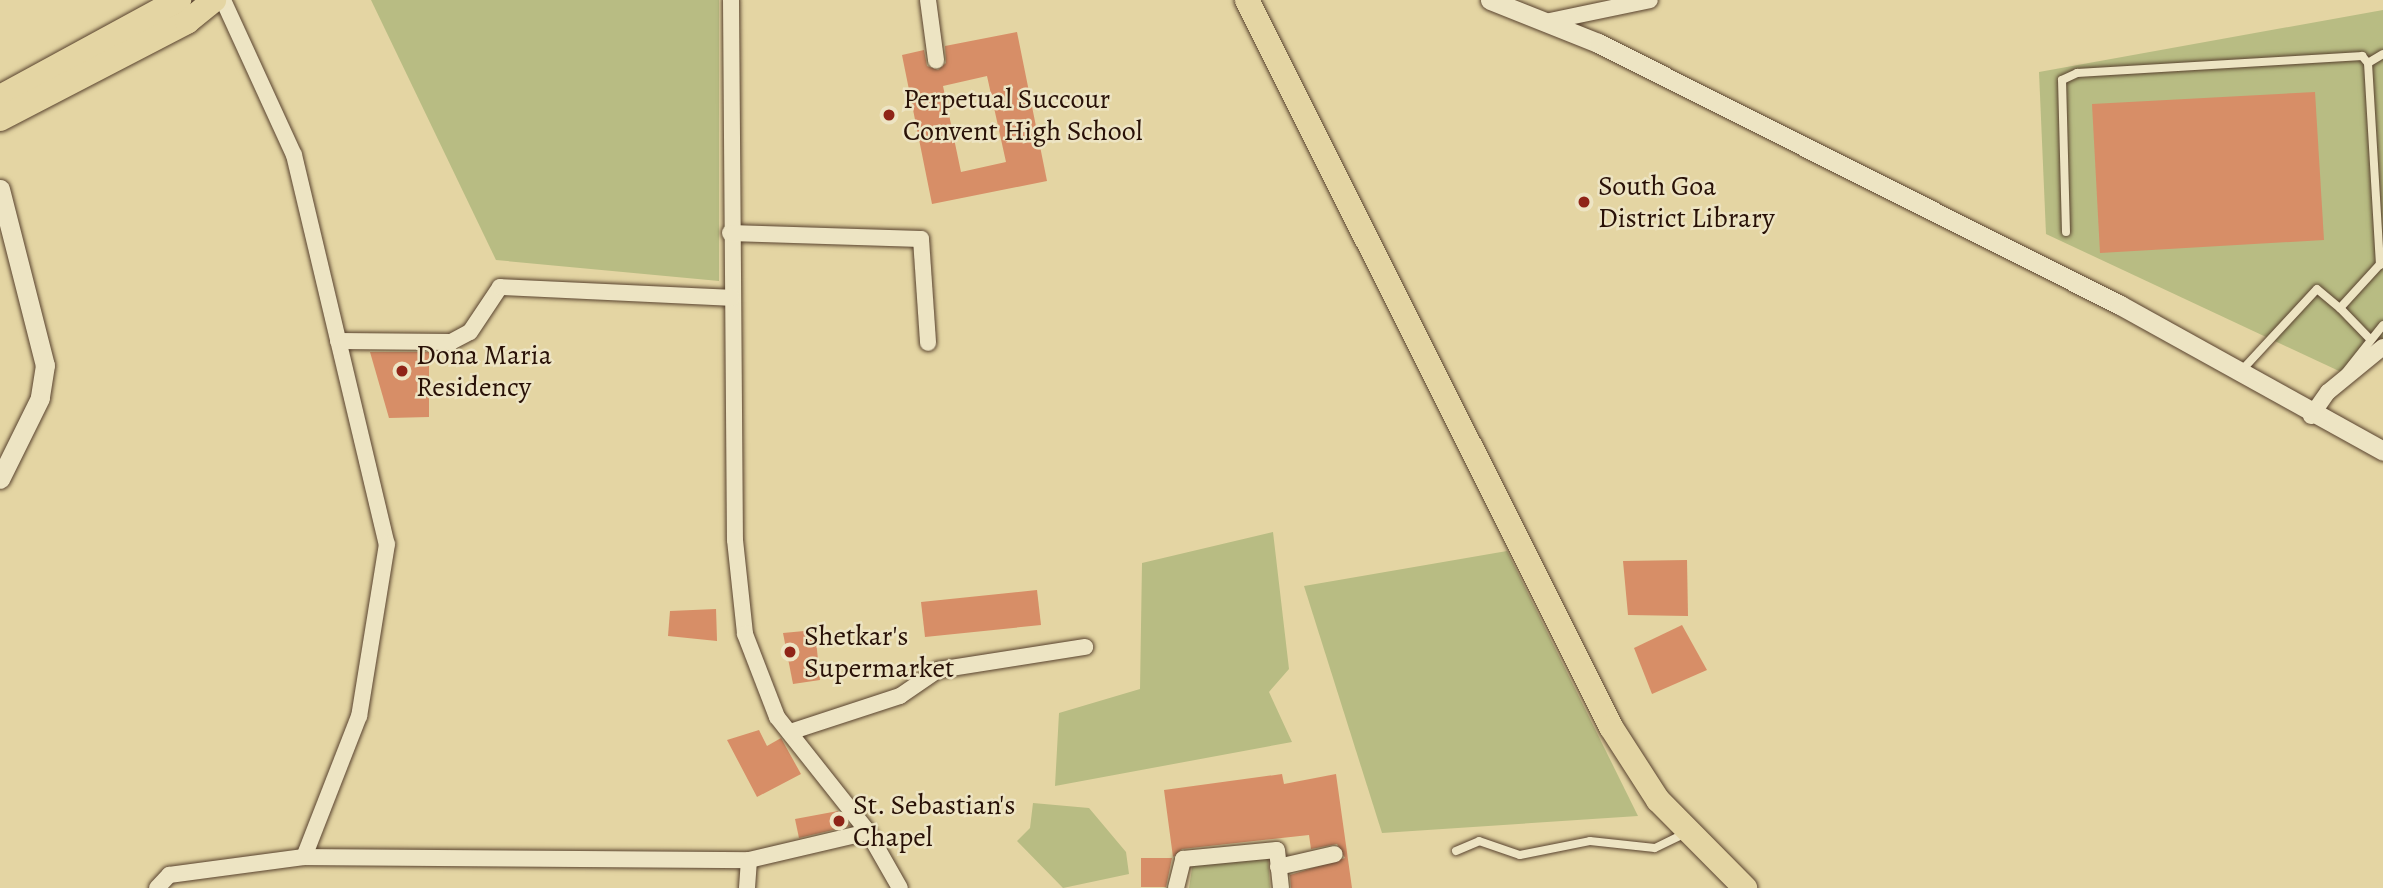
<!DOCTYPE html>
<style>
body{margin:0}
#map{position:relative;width:2383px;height:888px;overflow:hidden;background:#e4d5a3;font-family:Alegreya,serif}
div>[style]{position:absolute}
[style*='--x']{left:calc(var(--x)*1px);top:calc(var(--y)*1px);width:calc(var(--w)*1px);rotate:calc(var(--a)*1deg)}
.green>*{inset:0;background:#b8bc83}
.building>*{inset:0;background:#d78e67}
.roads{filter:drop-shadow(0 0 2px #58422e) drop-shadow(0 0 2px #58422e)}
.service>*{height:8px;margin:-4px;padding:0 4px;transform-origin:4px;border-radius:4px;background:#ede4c3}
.minor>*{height:16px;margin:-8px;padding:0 8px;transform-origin:8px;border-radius:8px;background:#ede4c3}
.tertiary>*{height:19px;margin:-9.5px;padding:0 9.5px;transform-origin:9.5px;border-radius:9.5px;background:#ede4c3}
.primary>*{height:24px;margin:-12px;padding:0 12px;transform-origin:12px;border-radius:12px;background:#e4d5a3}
.dots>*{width:19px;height:19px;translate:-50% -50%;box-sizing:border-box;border:4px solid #ede4c3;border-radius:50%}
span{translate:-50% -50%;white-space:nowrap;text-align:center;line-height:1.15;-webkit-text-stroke:5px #ede4c3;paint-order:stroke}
.poi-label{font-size:28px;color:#291107}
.left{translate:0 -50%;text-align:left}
</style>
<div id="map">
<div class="green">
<i style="clip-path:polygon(371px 0,719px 0,719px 281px,496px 260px)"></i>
<i style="clip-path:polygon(2383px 10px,2383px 344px,2354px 378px,2046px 234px,2039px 72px)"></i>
<i style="clip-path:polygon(1273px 532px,1289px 669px,1269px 692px,1292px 742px,1055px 786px,1059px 713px,1140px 689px,1142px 563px)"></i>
<i style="clip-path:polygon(1507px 551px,1638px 816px,1382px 833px,1304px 586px)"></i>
<i style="clip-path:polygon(1033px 803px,1089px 808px,1126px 852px,1129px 874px,1063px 888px,1017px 841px,1030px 828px)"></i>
<i style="clip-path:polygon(1268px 857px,1270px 888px,1189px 888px,1193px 862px)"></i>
</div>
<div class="building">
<i style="clip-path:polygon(evenodd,1017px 32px,1047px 181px,932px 204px,902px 55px,924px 50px,927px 66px,938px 70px,946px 63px,945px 46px,1017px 32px,987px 76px,1006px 162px,961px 172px,943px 86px,987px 76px)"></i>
<i style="clip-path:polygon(2315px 92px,2324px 240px,2100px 253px,2092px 104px)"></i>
<i style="clip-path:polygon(370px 352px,429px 352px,429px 417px,389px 418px)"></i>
<i style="clip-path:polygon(1687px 560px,1688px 616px,1628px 615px,1623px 561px)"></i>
<i style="clip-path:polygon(1037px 590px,1041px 625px,925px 637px,921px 602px)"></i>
<i style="clip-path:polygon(716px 609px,717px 641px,668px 636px,670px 611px)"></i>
<i style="clip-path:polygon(1682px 625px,1707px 670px,1652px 694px,1634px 648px)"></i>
<i style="clip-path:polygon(815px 630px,820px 680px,793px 684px,783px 633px)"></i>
<i style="clip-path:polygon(759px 730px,767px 746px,781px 738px,801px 774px,757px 797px,727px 740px)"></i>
<i style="clip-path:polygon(1282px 774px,1284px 784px,1336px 774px,1352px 888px,1291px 888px,1290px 875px,1345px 858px,1337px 844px,1311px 849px,1309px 835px,1182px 849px,1173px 857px,1164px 790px)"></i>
<i style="clip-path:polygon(838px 811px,850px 826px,799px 838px,795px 819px)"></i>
<i style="clip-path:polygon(1141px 858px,1172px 858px,1166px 887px,1141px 887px)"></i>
</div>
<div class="roads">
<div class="service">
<i style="--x:2066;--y:232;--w:152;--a:-91.5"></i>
<i style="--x:2062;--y:80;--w:17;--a:-25"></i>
<i style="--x:2077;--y:73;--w:286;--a:-3.4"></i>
<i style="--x:2362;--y:56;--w:9;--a:49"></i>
<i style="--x:2380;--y:265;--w:202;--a:-93.4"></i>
<i style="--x:2368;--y:63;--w:17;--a:-31"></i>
<i style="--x:2370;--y:339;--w:43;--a:-134.1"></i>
<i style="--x:2340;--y:308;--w:62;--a:-47.6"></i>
<i style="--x:2242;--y:370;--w:110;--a:-47.2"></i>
<i style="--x:2317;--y:289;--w:30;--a:40"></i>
<i style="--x:2345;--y:373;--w:61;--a:-51.6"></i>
<i style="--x:1456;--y:851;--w:25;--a:-23"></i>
<i style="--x:1479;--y:841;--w:43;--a:18.9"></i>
<i style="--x:1520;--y:855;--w:71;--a:-11.3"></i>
<i style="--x:1590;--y:841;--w:65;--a:6.1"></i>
<i style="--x:1655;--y:848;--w:34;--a:-26"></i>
</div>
<div class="minor">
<i style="--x:223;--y:0;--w:170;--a:65.4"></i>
<i style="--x:294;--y:155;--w:400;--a:76.6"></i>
<i style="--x:387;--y:544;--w:174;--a:99.2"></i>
<i style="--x:359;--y:716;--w:151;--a:111.3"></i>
<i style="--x:731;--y:0;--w:540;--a:89.58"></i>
<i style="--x:735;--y:540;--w:95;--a:83.9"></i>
<i style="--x:745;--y:634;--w:89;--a:68.9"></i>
<i style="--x:777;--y:717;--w:147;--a:51.6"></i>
<i style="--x:868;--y:832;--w:64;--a:60.3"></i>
<i style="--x:928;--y:0;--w:61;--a:82.4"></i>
<i style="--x:1545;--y:22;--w:107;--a:-11.8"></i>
<i style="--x:730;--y:233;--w:191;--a:1.8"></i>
<i style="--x:921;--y:239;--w:104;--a:86.1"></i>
<i style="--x:338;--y:341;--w:113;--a:0.5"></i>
<i style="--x:451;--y:342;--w:21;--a:-28"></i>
<i style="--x:470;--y:332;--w:54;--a:-56.3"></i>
<i style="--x:500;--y:287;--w:232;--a:2.7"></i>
<i style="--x:2311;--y:416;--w:29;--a:-55"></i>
<i style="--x:2328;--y:392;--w:71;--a:-39.3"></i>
<i style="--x:790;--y:732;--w:116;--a:-18.1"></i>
<i style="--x:900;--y:696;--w:46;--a:-34.4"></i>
<i style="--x:938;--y:670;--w:149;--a:-8.9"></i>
<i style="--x:1278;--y:867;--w:58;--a:-12.8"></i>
<i style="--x:157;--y:888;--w:18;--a:-47"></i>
<i style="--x:169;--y:875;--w:136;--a:-7.6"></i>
<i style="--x:304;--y:857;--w:445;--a:0.4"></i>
<i style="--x:749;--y:860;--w:122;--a:-13.2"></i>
<i style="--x:747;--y:888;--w:28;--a:-86"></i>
<i style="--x:1176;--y:888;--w:30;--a:-76"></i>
<i style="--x:1183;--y:859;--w:94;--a:-5.5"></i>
<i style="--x:1277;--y:850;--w:38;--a:84"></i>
</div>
<div class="tertiary">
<i style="--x:1490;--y:0;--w:116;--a:21.7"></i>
<i style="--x:1598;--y:43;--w:584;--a:26.65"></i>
<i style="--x:2120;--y:305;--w:301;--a:29"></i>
<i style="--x:0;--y:189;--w:182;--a:75.7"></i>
<i style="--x:45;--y:365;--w:33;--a:99"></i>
<i style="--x:40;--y:398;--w:90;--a:116.3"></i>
</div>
<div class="primary">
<i style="--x:1247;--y:0;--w:813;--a:63.4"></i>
<i style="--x:1611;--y:727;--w:87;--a:57.2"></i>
<i style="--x:1658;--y:800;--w:124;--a:45.3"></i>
<i style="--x:0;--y:97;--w:204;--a:-28.5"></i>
<i style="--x:0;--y:119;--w:211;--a:-27.4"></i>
<i style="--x:187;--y:22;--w:35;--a:-39"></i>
</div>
</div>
<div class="dots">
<i style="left:889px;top:115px;background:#8f2418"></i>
<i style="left:1584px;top:202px;background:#8f2418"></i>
<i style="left:402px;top:371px;background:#8f2418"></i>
<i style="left:790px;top:652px;background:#8f2418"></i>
<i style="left:839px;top:821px;background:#8f2418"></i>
</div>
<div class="poi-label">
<span class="left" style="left:903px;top:115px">Perpetual Succour<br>Convent High School</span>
<span class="left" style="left:1598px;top:202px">South Goa<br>District Library</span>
<span class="left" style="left:416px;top:371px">Dona Maria<br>Residency</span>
<span class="left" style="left:804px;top:652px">Shetkar's<br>Supermarket</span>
<span class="left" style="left:853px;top:821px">St. Sebastian's<br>Chapel</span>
</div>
</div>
